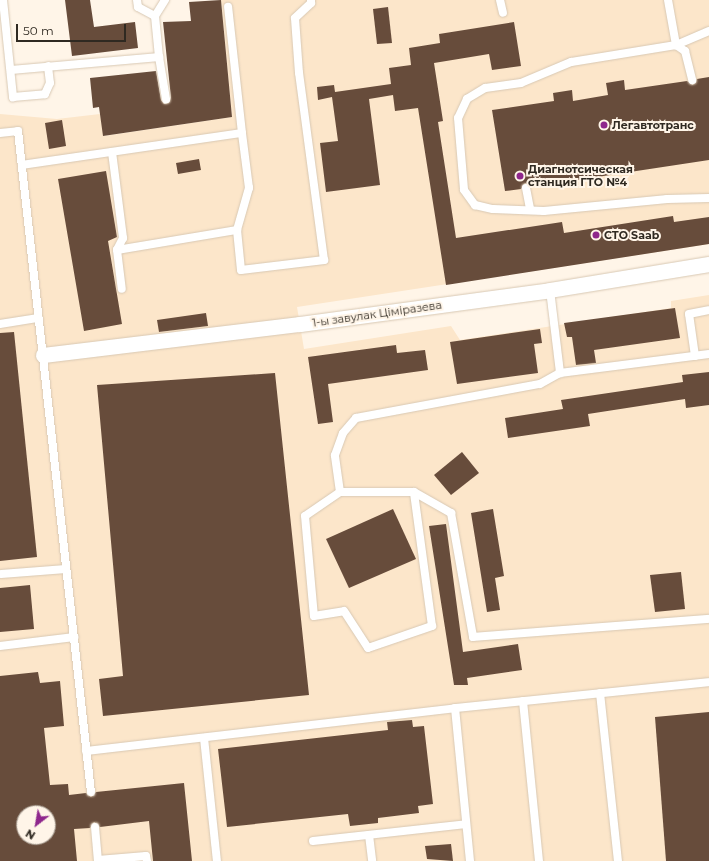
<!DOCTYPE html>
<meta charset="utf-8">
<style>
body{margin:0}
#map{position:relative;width:709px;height:861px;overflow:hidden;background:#fff5e8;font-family:Montserrat,sans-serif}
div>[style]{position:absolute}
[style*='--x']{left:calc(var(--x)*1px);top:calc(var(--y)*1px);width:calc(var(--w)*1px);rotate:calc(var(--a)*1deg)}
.built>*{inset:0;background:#fce6ca}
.building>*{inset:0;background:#674c3b}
.roads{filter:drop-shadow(0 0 1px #d8c8b3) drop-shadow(0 0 1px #d8c8b3)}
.lane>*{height:8px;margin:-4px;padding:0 4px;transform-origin:4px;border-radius:4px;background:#fff}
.street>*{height:15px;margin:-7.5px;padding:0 7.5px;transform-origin:7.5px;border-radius:7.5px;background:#fff}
.dots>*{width:11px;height:11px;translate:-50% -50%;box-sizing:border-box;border:2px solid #fff5e8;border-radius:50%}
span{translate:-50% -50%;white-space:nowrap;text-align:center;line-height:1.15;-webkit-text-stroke:4px #fff5e8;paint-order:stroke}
.poi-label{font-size:11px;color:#2f2921;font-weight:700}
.left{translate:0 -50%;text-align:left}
.street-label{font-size:11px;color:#2f2921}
.north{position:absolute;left:16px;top:805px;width:40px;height:40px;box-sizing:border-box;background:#fff5e8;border:1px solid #aca398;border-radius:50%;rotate:211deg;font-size:11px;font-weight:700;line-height:16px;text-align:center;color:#2f2921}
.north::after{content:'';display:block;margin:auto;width:14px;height:18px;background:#8f278c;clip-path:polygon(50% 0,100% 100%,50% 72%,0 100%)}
.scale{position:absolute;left:16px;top:24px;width:110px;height:18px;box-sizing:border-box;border:2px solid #2f2921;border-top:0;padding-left:5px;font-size:12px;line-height:14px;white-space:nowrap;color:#2f2921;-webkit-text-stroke:3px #fff5e8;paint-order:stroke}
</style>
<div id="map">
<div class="built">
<i style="clip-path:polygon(evenodd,221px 0,709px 0,709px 244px,297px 307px,304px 349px,451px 326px,460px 340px,671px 308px,671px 301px,709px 295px,709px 861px,0 861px,0 114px,57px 119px,100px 114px,104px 136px,232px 117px,221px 0,24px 813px,48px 813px,48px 837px,24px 837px,24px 813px)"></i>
</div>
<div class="building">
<i style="clip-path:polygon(65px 0,90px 0,94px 27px,135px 22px,138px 48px,72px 56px)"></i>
<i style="clip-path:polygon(221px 0,232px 117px,103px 136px,99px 107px,93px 108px,90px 78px,156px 71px,161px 100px,164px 104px,169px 103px,171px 98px,163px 22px,191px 21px,189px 2px)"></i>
<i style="clip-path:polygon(388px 7px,392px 43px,377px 44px,373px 9px)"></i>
<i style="clip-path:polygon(514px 22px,521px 66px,492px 70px,489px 54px,434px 63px,443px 121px,438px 122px,456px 238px,562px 222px,564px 233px,673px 216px,674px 222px,709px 217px,709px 244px,446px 285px,418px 108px,395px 111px,393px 95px,369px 99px,380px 185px,326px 192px,320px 143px,338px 141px,332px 97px,318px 100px,317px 87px,334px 85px,335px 92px,391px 84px,389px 68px,411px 65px,409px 48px,440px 43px,439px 34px)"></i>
<i style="clip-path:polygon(709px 77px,709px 160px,531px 187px,525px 183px,521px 189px,505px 191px,492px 110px,554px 101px,553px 93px,572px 90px,573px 101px,608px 95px,606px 83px,624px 80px,625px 90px,687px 81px,693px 85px,697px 79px)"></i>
<i style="clip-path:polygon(62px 120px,66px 146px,49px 149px,45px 123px)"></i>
<i style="clip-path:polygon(199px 159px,201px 170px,178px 174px,176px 163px)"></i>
<i style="clip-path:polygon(106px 171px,117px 237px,108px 241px,122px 324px,84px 331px,58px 179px)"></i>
<i style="clip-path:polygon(675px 308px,680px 338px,594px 350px,596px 363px,576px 365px,572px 337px,567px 337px,564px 323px)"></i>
<i style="clip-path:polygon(206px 313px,208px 326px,159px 332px,157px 320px)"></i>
<i style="clip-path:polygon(540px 329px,542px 343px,534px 344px,538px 373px,457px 384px,450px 342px)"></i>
<i style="clip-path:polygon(14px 332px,37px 557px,0 561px,0 333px)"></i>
<i style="clip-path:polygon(396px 345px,397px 353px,425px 350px,428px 370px,328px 384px,333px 422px,318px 424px,308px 357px)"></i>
<i style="clip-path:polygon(709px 372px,709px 405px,686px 408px,685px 399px,588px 414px,590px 426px,508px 438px,505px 418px,563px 409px,561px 400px,683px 382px,682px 375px)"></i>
<i style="clip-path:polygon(275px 373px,309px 695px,103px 716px,99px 679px,123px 676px,97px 385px)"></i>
<i style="clip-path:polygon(462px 452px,479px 473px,451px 495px,434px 475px)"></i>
<i style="clip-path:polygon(393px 509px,416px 559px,349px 588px,326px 539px)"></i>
<i style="clip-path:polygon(493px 509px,504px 576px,495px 578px,500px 610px,487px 612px,471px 513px)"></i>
<i style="clip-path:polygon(446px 524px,463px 652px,518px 644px,522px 670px,467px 678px,468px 685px,454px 685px,429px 526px)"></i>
<i style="clip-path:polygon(681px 572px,685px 609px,655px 612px,650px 575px)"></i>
<i style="clip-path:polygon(30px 585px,34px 629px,0 632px,0 588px)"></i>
<i style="clip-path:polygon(evenodd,38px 672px,40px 683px,60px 681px,64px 726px,44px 728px,50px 785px,68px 784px,69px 795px,86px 793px,91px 797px,96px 792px,184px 783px,192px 861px,153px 861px,149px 821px,100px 827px,94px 822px,90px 828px,74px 829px,77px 861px,0 861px,0 676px,38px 672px,24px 813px,48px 813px,48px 837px,24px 837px,24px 813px)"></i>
<i style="clip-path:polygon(709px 712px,709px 861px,666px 861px,655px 717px)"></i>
<i style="clip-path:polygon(412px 720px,413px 727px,424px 726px,433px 804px,418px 806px,419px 813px,378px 818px,378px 823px,350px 826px,348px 814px,227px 827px,218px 749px,388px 730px,387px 722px)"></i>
<i style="clip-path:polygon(451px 844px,453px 861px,427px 859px,425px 846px)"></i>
</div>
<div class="roads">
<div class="lane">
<i style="--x:3;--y:0;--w:98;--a:84.1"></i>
<i style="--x:13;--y:97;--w:32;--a:-5"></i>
<i style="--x:45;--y:94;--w:12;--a:-66"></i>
<i style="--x:50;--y:83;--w:17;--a:-97"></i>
<i style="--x:137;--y:0;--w:7;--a:82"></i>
<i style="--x:138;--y:7;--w:19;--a:28"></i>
<i style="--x:500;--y:0;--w:13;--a:77"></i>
<i style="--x:668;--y:0;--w:46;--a:79.9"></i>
<i style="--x:676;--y:45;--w:11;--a:34"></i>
<i style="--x:685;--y:51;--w:30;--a:76"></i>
<i style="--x:709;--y:31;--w:36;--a:157"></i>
<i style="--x:676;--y:45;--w:106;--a:170.8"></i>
<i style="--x:571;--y:62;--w:54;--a:157.2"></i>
<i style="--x:521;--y:83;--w:36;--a:172"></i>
<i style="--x:485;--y:88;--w:21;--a:149"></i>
<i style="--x:467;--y:99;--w:21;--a:115"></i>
<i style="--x:458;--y:118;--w:72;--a:85.2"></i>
<i style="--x:464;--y:190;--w:19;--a:54"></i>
<i style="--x:475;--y:205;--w:18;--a:13"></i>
<i style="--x:493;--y:209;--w:51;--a:2.2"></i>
<i style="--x:544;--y:211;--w:124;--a:-5.6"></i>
<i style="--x:667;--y:199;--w:42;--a:-1.4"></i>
<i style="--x:159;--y:57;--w:43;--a:80.5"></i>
<i style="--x:11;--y:70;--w:149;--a:-5"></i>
<i style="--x:159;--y:57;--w:41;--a:-95.6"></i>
<i style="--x:155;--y:16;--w:19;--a:-58"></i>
<i style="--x:0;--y:133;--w:18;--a:-6"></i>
<i style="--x:18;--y:131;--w:665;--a:83.7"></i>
<i style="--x:112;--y:152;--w:87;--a:82.7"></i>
<i style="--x:123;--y:238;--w:13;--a:117"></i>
<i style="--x:117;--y:250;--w:39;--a:83"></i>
<i style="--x:22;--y:165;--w:222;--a:-8.3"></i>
<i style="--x:242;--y:133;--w:127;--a:-96.3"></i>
<i style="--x:526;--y:188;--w:21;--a:79"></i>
<i style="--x:237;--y:230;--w:44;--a:-74.1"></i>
<i style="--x:249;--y:188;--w:55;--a:-97.3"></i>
<i style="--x:117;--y:250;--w:122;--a:-9.5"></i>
<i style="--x:237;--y:230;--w:40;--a:84.3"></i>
<i style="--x:241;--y:270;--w:84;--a:-6.9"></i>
<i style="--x:324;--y:260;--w:189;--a:-97.6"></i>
<i style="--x:299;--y:73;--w:55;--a:-94.2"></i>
<i style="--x:295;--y:18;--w:22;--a:-43"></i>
<i style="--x:311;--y:3;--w:3;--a:-90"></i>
<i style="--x:550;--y:290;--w:84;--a:83.1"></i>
<i style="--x:0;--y:324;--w:39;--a:-9"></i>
<i style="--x:695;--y:356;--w:42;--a:-98.1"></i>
<i style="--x:689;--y:314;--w:20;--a:-11"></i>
<i style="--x:340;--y:492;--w:42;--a:145.6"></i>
<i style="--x:305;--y:516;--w:100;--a:84.9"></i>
<i style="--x:314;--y:616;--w:30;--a:-9"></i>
<i style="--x:344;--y:611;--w:44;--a:57"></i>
<i style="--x:368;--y:648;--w:68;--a:-19"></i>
<i style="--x:432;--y:626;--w:135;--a:-97.7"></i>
<i style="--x:414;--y:492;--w:74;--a:180"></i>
<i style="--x:340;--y:492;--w:37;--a:-98"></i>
<i style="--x:335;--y:455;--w:23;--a:-70"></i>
<i style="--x:343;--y:433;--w:20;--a:-49"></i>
<i style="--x:356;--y:418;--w:187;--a:-10.5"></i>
<i style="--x:540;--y:384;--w:23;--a:-29"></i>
<i style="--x:560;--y:373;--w:150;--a:-7.3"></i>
<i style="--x:414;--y:492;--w:43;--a:29.6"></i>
<i style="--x:451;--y:513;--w:126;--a:79.9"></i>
<i style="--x:473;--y:637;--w:237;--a:-4.4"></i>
<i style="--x:1;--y:574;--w:65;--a:-4.4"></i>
<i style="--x:0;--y:646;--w:75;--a:-6.9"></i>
<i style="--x:600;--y:693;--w:169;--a:83.9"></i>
<i style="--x:523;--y:701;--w:161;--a:84.3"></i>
<i style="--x:455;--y:708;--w:154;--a:84.4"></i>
<i style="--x:204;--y:738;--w:124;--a:84"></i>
<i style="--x:86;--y:751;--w:371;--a:-6.6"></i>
<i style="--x:455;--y:708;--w:255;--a:-5.8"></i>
<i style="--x:95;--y:827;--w:34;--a:85"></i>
<i style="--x:369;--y:835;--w:26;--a:83"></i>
<i style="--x:313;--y:841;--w:154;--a:-6.3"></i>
<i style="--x:98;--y:860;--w:48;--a:-4.8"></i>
<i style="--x:146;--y:856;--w:5;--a:79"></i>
</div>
<div class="street">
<i style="--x:43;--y:355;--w:259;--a:-6.9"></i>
<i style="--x:300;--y:324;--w:252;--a:-7.7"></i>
<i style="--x:550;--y:290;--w:161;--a:-9.3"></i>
</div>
</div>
<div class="dots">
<i style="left:604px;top:125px;background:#8f278c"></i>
<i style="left:520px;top:176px;background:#8f278c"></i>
<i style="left:596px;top:235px;background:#8f278c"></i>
</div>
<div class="poi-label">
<span class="left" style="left:612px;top:125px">Легавтотранс</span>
<span class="left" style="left:528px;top:176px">Диагнотсическая<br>станция ГТО №4</span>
<span class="left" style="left:604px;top:235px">СТО Saab</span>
</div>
<div class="street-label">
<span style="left:377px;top:314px;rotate:-8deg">1-ы завулак Ціміразева</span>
</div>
<div class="north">N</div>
<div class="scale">50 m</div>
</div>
